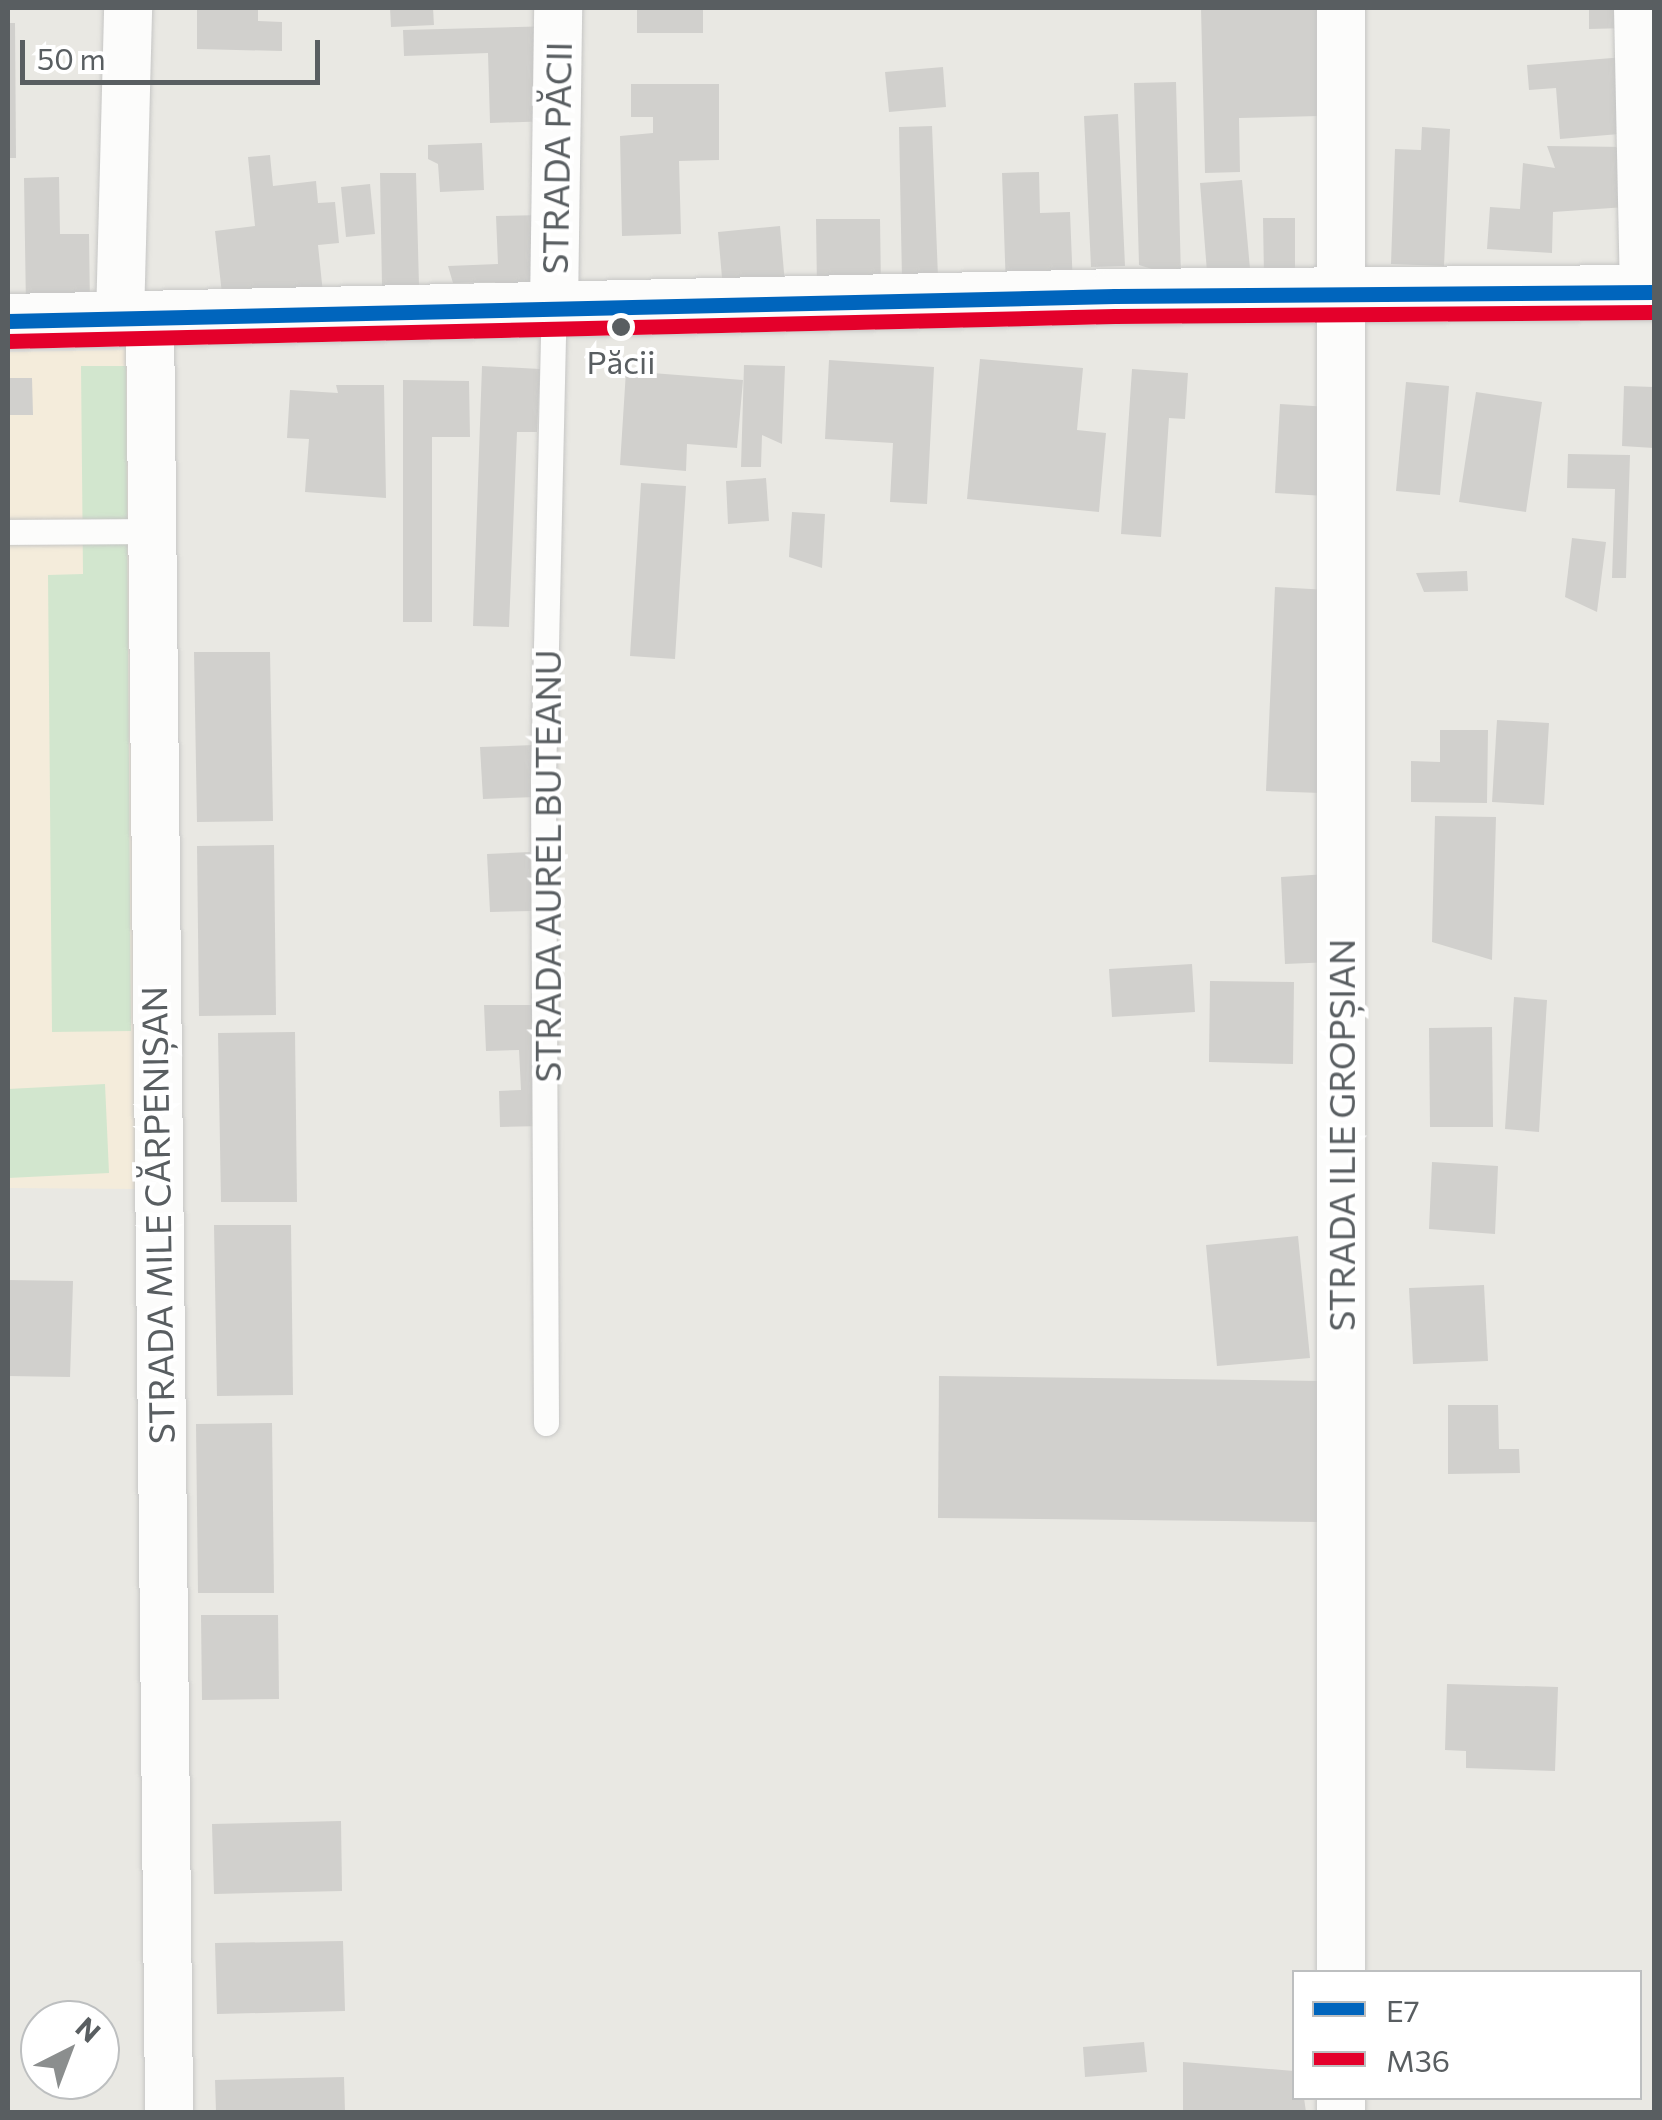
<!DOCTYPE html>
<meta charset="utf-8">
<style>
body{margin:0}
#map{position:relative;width:1662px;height:2120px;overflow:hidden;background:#e9e8e3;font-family:Commissioner,sans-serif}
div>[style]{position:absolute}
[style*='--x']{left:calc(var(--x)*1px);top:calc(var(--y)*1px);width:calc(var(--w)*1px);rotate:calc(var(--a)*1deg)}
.commercial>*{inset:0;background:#f4ecdb}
.green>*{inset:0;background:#d2e6ce}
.building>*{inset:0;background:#d1d0cd}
.roads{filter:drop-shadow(0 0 2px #c6c6c5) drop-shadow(0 0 2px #c6c6c5)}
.service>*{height:25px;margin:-12.5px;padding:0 12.5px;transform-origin:12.5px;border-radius:12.5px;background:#fcfcfb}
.minor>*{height:48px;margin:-24px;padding:0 24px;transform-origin:24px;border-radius:24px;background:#fcfcfb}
.secondary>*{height:55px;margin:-27.5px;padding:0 27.5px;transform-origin:27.5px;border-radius:27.5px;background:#fcfcfb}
.bus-1>*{height:15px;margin:-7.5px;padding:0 7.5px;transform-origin:7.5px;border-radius:7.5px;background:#0065bd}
.bus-2>*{height:15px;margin:-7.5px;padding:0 7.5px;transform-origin:7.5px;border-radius:7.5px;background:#e4002b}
.dots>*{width:28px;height:28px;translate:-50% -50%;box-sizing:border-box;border:5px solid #fff;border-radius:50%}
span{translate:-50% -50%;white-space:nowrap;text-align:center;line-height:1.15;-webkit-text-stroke:8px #fff;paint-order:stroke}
.bus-label{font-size:32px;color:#595e61}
.street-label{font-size:35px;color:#595e61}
.frame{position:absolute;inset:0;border:10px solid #595e61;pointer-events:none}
.legend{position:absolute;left:1292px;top:1970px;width:350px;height:130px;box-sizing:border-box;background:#fff;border:2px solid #bdbfc0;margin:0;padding:12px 18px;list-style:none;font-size:30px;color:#595e61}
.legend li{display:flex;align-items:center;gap:20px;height:50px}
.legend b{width:50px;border:2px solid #bdbfc0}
.north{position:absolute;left:20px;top:2000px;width:100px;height:100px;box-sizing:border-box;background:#fff;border:2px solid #bdbfc0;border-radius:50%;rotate:42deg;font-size:28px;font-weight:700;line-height:40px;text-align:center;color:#595e61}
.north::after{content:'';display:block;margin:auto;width:35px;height:45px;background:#8b8e8e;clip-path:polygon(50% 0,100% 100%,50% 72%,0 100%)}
.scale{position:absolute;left:20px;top:40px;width:300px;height:45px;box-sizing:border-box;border:5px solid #595e61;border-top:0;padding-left:12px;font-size:30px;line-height:35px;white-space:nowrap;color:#595e61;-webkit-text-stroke:8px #fff;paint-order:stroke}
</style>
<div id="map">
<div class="commercial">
<i style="clip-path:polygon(128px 350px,142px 1189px,8px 1188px,8px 352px)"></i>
</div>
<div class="green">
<i style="clip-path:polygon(81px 366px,126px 366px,131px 1031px,52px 1032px,48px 575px,83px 574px)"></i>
<i style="clip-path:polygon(105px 1084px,109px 1173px,8px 1178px,8px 1089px)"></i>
</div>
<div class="building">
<i style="clip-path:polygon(197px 8px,258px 8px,258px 21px,282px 22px,282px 51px,197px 49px)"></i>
<i style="clip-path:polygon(390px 8px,433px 8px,434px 25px,391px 27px)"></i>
<i style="clip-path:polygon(637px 8px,703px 8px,703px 33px,637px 33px)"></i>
<i style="clip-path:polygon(1201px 8px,1317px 8px,1319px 116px,1239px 118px,1240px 172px,1205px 173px)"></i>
<i style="clip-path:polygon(1589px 8px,1629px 8px,1628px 28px,1589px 29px)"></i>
<i style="clip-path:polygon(8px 23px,15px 23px,16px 158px,8px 158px)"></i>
<i style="clip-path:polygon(554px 26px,553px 121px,490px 123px,488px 53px,404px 56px,403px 30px)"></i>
<i style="clip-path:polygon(1624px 57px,1631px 133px,1560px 139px,1556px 88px,1529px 90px,1527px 65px)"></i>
<i style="clip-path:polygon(943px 67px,946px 107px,889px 112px,885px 72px)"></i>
<i style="clip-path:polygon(1176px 82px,1181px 278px,1139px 265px,1134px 83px)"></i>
<i style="clip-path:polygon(631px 84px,719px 84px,719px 160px,679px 161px,681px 234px,622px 236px,620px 136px,653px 133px,653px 117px,631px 117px)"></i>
<i style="clip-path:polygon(1118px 114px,1125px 266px,1091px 267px,1084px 116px)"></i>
<i style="clip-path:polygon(932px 126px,938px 277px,902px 279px,899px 127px)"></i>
<i style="clip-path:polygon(1422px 127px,1450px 129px,1444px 266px,1391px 264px,1395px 149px,1421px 150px)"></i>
<i style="clip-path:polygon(482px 143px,484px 190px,440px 192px,438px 164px,428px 159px,428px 145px)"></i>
<i style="clip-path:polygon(1547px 146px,1627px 147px,1626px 207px,1553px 212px,1552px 253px,1487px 249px,1490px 207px,1520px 209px,1523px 163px,1555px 168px)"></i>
<i style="clip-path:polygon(270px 155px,273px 186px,316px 181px,318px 203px,335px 202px,339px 243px,318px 245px,324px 303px,224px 312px,215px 231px,255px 226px,248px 157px)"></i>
<i style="clip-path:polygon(1039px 172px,1040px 213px,1070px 212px,1073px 287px,1006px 289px,1002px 173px)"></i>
<i style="clip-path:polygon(380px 173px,416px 173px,419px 286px,382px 286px)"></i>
<i style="clip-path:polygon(59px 177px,60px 234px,89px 234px,90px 307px,26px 308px,24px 178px)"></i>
<i style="clip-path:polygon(1242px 180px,1250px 269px,1207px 272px,1200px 183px)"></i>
<i style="clip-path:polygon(370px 184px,375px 234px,346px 237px,341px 187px)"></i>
<i style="clip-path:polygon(544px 215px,547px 294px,496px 298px,495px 282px,453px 283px,448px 266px,498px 264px,496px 216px)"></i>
<i style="clip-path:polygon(1263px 218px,1295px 218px,1295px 277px,1264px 277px)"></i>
<i style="clip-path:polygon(816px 219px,880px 219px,881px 288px,817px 289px)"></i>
<i style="clip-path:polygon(780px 226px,785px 284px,723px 289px,718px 232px)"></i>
<i style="clip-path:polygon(980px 359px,1083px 368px,1077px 430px,1106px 433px,1099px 512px,967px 499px)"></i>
<i style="clip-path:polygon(829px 360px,934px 367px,927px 504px,890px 502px,893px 443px,825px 439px)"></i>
<i style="clip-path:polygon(744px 365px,785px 366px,782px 444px,762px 435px,761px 467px,741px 467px)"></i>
<i style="clip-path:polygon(482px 366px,540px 369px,537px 432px,517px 432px,509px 627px,473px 626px)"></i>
<i style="clip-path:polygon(1132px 369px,1188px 373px,1185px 419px,1169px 418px,1161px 537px,1121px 534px)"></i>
<i style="clip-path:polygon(626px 371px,743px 380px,737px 448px,687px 444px,686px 471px,620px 465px)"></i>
<i style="clip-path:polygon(8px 378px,32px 378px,33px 415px,8px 415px)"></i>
<i style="clip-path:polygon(403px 380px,469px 381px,470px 437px,432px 437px,432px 622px,403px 622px)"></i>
<i style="clip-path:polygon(1406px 382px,1449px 386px,1440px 495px,1396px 491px)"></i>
<i style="clip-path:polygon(336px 385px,384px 385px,386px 498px,305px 492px,309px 439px,287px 438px,290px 390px,338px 393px)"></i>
<i style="clip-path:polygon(1624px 386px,1654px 387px,1654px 448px,1622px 446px)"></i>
<i style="clip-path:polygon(1476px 392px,1542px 402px,1526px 512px,1459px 502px)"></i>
<i style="clip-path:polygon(1280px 404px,1330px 407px,1325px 496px,1275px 493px)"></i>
<i style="clip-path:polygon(1568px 454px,1630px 455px,1626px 578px,1612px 578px,1615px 489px,1567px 488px)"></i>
<i style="clip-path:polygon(766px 478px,769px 521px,728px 524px,726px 481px)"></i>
<i style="clip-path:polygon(641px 483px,686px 486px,675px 659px,630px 656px)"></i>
<i style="clip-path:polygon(792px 512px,825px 514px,822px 568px,789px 557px)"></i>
<i style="clip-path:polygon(1572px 538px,1606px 542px,1597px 612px,1565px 597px)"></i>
<i style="clip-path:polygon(1467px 571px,1468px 591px,1424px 592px,1416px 573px)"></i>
<i style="clip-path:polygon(1275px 587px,1329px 590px,1321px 793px,1266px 791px)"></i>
<i style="clip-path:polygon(194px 652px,270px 652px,273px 821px,197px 822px)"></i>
<i style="clip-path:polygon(1497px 720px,1549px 723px,1544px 805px,1492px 802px)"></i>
<i style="clip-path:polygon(1440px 730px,1488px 730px,1487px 803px,1411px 802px,1411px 761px,1440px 762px)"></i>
<i style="clip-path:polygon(534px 745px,536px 797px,483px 799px,480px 747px)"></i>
<i style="clip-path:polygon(1435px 816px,1496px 817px,1492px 960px,1432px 942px)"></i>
<i style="clip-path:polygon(274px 845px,276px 1015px,199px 1016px,197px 846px)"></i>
<i style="clip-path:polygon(530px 852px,532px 911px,490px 912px,487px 854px)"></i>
<i style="clip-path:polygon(1327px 874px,1332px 962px,1285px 964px,1281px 877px)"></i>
<i style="clip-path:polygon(1192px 964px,1195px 1012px,1112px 1017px,1109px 969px)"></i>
<i style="clip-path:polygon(1210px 981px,1294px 982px,1293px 1064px,1209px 1062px)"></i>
<i style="clip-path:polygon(1514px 997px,1547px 1000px,1539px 1132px,1505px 1129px)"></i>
<i style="clip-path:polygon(484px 1005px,541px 1005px,543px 1126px,500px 1127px,499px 1091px,521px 1090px,519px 1050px,486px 1051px)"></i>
<i style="clip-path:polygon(1492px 1027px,1493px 1127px,1430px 1127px,1429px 1028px)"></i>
<i style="clip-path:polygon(295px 1032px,297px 1202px,221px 1202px,218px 1033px)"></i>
<i style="clip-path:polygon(1432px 1162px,1498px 1166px,1495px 1234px,1429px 1229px)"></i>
<i style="clip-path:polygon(214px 1225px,291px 1225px,293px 1395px,217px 1396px)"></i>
<i style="clip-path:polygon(1298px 1236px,1310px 1358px,1217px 1366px,1206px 1245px)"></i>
<i style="clip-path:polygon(8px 1280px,73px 1281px,70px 1377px,8px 1376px)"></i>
<i style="clip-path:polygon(1484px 1285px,1488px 1361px,1413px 1364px,1409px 1288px)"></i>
<i style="clip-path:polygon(939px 1376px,1321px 1381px,1320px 1522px,938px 1518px)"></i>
<i style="clip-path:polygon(1448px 1405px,1498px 1405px,1499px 1449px,1519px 1449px,1520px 1473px,1448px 1474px)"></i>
<i style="clip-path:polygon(272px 1423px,274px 1593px,198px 1593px,196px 1424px)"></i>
<i style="clip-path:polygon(201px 1615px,278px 1615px,279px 1699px,202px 1700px)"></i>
<i style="clip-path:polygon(1447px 1684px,1558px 1687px,1555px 1771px,1466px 1768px,1466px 1751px,1445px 1750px)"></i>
<i style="clip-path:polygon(341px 1821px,342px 1891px,214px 1894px,212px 1824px)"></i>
<i style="clip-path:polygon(343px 1941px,345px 2011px,217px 2014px,215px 1943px)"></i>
<i style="clip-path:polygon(1144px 2042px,1147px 2072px,1085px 2077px,1083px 2047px)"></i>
<i style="clip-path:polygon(1183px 2062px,1294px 2071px,1294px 2098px,1304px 2098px,1306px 2112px,1183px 2112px)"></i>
<i style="clip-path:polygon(344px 2077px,345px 2112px,216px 2112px,215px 2080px)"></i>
</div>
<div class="roads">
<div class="service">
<i style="--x:8;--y:532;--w:140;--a:-0.4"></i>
<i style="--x:546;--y:1423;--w:645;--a:-90.27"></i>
<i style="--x:543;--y:778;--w:469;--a:-88.7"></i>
</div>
<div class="minor">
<i style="--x:1638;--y:8;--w:284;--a:88.8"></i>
<i style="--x:554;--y:309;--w:301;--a:-89.2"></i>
<i style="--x:150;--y:318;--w:1794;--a:89.39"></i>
<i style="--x:120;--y:319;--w:311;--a:-88.5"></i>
<i style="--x:1341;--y:1972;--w:1964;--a:-90"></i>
<i style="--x:1341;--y:2112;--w:14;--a:-90"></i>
</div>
<div class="secondary">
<i style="--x:8;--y:321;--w:1107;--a:-1.29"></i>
<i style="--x:1115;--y:296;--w:539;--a:-0.43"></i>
</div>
</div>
<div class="bus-1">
<i style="--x:8;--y:321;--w:1107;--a:-1.29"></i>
<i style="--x:1115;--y:296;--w:539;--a:-0.43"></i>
</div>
<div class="bus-2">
<i style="--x:8;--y:341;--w:1107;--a:-1.29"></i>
<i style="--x:1115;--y:316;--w:539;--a:-0.43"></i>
</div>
<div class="dots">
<i style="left:621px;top:327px;background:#595e61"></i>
</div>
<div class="bus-label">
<span style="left:621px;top:361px">Păcii</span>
</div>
<div class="street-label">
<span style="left:556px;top:158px;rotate:-89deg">STRADA PĂCII</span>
<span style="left:547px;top:866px;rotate:-90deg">STRADA AUREL BUTEANU</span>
<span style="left:1341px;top:1135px;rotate:-90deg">STRADA ILIE GROPȘIAN</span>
<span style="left:157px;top:1215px;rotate:-91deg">STRADA MILE CĂRPENIȘAN</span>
</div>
<div class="frame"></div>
<ul class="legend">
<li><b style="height:12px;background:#0065bd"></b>E7</li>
<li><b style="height:12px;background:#e4002b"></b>M36</li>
</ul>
<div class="north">N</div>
<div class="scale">50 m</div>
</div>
